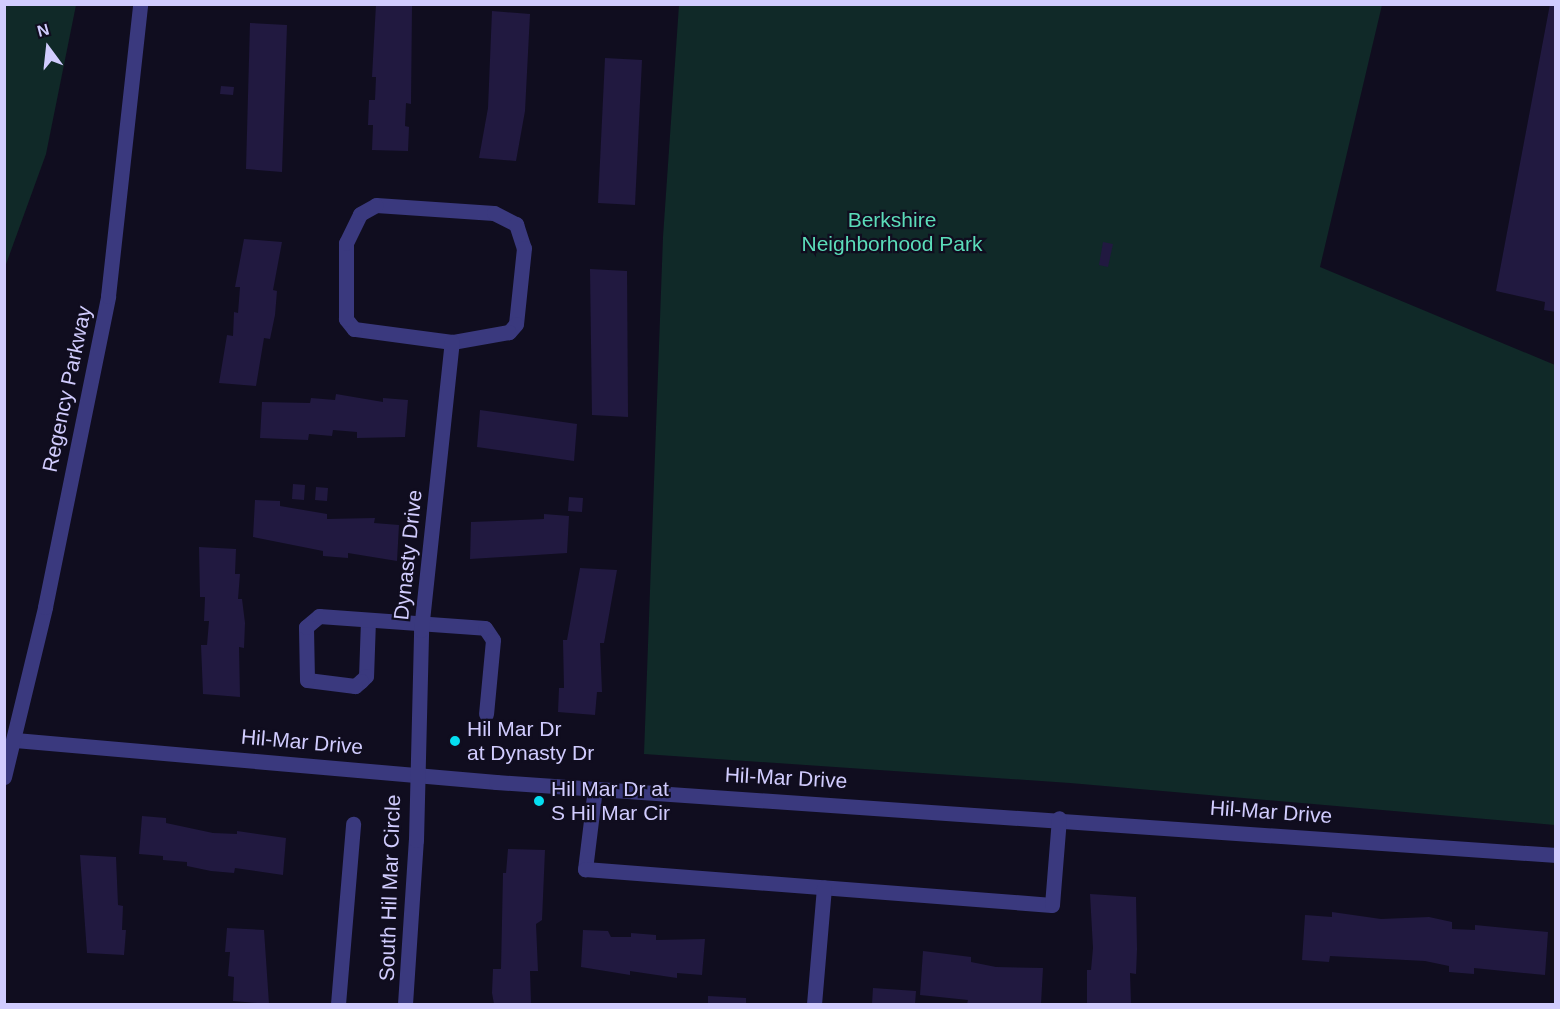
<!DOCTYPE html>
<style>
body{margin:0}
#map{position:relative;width:1560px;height:1009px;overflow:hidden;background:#100d1f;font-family:Helvetica,sans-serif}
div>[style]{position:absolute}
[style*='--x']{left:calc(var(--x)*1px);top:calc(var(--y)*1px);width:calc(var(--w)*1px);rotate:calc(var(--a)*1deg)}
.green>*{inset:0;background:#102928}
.building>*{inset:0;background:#211940}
.minor>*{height:15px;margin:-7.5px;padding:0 7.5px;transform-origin:7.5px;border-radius:7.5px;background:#3a397e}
.dots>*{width:16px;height:16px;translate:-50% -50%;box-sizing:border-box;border:3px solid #100d1f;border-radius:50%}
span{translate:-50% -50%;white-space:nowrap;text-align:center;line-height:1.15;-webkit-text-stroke:4.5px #100d1f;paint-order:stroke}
.park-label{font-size:21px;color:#5bdcb9}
.street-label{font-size:21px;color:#d1ccfe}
.poi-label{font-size:21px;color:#d1ccfe}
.left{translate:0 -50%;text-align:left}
.frame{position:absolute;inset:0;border:6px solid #d1ccfe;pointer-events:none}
.north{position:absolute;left:18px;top:18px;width:60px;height:60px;-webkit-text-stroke:4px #100d1f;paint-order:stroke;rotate:345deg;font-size:16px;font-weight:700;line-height:24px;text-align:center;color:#d1ccfe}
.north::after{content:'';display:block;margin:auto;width:21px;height:27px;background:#d1ccfe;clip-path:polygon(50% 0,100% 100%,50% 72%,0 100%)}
</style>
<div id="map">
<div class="green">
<i style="clip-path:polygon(5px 4px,76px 5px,46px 154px,5px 267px)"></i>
<i style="clip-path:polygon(679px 5px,1382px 5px,1320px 267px,1555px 365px,1555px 825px,1070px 783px,644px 754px,663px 237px)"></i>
</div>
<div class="building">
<i style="clip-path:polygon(376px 4px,412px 6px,411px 104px,406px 103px,405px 126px,409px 127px,408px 151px,372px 150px,373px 125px,368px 125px,369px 100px,375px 100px,376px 77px,372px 77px)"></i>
<i style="clip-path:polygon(1550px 4px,1556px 4px,1556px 312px,1544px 310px,1545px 302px,1496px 291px)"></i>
<i style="clip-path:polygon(492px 11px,530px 14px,525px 111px,516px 161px,479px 158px,488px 108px)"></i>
<i style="clip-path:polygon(250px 23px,287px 25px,282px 172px,246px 169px)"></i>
<i style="clip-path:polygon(605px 58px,642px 60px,635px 205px,598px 203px)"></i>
<i style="clip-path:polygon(221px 86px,234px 87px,233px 95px,220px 94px)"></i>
<i style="clip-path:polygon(244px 239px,282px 242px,273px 290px,277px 291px,275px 315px,270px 339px,264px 338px,256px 386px,219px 383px,227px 335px,233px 336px,234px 312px,238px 313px,240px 287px,235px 287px)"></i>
<i style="clip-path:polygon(1103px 242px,1113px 244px,1108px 267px,1099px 265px)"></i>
<i style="clip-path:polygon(590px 269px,627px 271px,628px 417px,592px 415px)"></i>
<i style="clip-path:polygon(336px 394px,383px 402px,383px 398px,408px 400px,405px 437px,357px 438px,357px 432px,333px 430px,332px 436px,309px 434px,308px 440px,260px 438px,262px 402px,310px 403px,311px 398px,335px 400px)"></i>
<i style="clip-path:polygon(480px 410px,577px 424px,574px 461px,477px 447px)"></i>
<i style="clip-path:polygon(293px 484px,305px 485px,304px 500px,292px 499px)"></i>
<i style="clip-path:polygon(316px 487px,328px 488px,327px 501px,315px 500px)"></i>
<i style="clip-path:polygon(569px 497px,583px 498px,582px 512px,568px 511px)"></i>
<i style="clip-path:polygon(255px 500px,280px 501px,280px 506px,327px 514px,327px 519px,375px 518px,374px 523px,399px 525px,397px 561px,348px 553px,348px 558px,323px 556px,323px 551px,253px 537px)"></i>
<i style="clip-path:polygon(544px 514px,569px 516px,567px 553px,470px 559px,471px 522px,544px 519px)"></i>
<i style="clip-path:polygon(199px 547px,236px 549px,235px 574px,240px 574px,238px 599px,242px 599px,245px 623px,244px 648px,239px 647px,240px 697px,203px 694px,201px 645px,207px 645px,209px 621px,204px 621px,205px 597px,200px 597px)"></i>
<i style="clip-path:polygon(580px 568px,617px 570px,604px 643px,600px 643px,602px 692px,597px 692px,595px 715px,558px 712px,559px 688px,564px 688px,563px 640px,567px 640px)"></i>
<i style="clip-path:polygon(142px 816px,166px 818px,166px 823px,213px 833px,237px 834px,237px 831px,286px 838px,283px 875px,235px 868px,234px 873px,211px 871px,187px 866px,187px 862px,163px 860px,163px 856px,139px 854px)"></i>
<i style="clip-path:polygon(508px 849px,545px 850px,542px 920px,536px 924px,538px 971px,530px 971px,531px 1004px,494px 1004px,492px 993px,493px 969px,501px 969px,503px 873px,506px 873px)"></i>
<i style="clip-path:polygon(80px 855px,116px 857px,118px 905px,123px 906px,122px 930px,126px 930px,124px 955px,87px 953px)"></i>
<i style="clip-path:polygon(1090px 894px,1136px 897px,1137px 949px,1136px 974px,1130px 973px,1131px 1004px,1087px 1004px,1087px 970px,1091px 970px,1093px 948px)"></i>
<i style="clip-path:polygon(1332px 912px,1381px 919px,1429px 917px,1452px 922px,1452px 929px,1475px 930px,1475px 925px,1548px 932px,1545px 975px,1474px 968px,1474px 974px,1449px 972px,1449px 966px,1425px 961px,1330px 956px,1329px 962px,1302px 960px,1305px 915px,1332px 917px)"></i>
<i style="clip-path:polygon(227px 928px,264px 930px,269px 1004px,233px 1001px,234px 977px,228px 976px,230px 952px,225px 952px)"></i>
<i style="clip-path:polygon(583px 930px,608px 931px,611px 937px,631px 937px,631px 933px,656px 935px,656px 940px,705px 939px,702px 975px,677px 973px,677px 978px,630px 971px,630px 975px,581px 967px)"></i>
<i style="clip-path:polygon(923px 951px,971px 957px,971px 962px,996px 967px,1043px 968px,1041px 1004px,967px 1004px,968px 1000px,920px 995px)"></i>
<i style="clip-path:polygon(873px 988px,916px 991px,915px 1004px,872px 1004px)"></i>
<i style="clip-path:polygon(708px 996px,746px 998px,746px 1004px,708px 1004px)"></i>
</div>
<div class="minor">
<i style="--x:376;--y:205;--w:118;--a:3.9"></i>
<i style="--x:494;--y:213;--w:25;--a:27"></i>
<i style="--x:516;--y:224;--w:25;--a:72"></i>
<i style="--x:524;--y:248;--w:76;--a:96"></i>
<i style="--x:516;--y:324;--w:11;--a:131"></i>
<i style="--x:509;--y:332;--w:58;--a:170"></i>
<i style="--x:452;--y:342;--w:99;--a:-172.4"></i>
<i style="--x:354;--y:329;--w:13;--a:-129"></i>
<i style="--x:346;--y:319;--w:76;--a:-90"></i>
<i style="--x:346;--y:243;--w:32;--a:-64"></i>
<i style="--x:360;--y:214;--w:18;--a:-29"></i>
<i style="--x:368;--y:620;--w:56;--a:92"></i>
<i style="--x:366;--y:676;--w:7;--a:135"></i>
<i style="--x:361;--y:681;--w:8;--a:140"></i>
<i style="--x:355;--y:686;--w:48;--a:-172.9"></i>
<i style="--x:307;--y:680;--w:53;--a:-91.1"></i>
<i style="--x:306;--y:627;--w:17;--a:-40"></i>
<i style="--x:319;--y:616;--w:166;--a:4.1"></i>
<i style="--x:485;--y:628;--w:14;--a:56"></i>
<i style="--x:493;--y:640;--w:74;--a:95.4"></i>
<i style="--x:15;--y:740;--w:483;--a:5"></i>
<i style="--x:496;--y:782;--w:1063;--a:3.94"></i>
<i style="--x:4;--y:777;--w:175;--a:-76.4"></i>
<i style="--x:45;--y:607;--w:317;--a:-78.5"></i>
<i style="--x:108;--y:296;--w:294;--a:-83.7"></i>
<i style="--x:595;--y:788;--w:82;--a:97"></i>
<i style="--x:585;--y:869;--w:468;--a:4.4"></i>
<i style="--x:1052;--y:905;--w:87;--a:-85.4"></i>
<i style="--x:338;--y:1004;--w:181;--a:-85.2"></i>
<i style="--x:405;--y:1004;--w:164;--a:-86.2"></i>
<i style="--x:416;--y:840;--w:210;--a:-88.6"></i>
<i style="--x:421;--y:630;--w:290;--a:-83.9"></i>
<i style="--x:814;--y:1004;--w:117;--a:-85.1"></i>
</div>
<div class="dots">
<i style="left:455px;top:741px;background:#05def1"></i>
<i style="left:539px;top:801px;background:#05def1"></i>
</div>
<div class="park-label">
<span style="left:892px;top:232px">Berkshire<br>Neighborhood Park</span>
</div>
<div class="street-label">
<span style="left:67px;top:389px;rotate:-78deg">Regency Parkway</span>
<span style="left:408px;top:555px;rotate:-84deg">Dynasty Drive</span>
<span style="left:302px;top:742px;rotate:5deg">Hil-Mar Drive</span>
<span style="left:786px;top:778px;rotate:3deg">Hil-Mar Drive</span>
<span style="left:1271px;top:812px;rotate:4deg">Hil-Mar Drive</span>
<span style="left:390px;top:888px;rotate:-88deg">South Hil Mar Circle</span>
</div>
<div class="poi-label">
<span class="left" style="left:467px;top:741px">Hil Mar Dr<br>at Dynasty Dr</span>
<span class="left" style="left:551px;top:801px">Hil Mar Dr at<br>S Hil Mar Cir</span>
</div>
<div class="frame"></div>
<div class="north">N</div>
</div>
